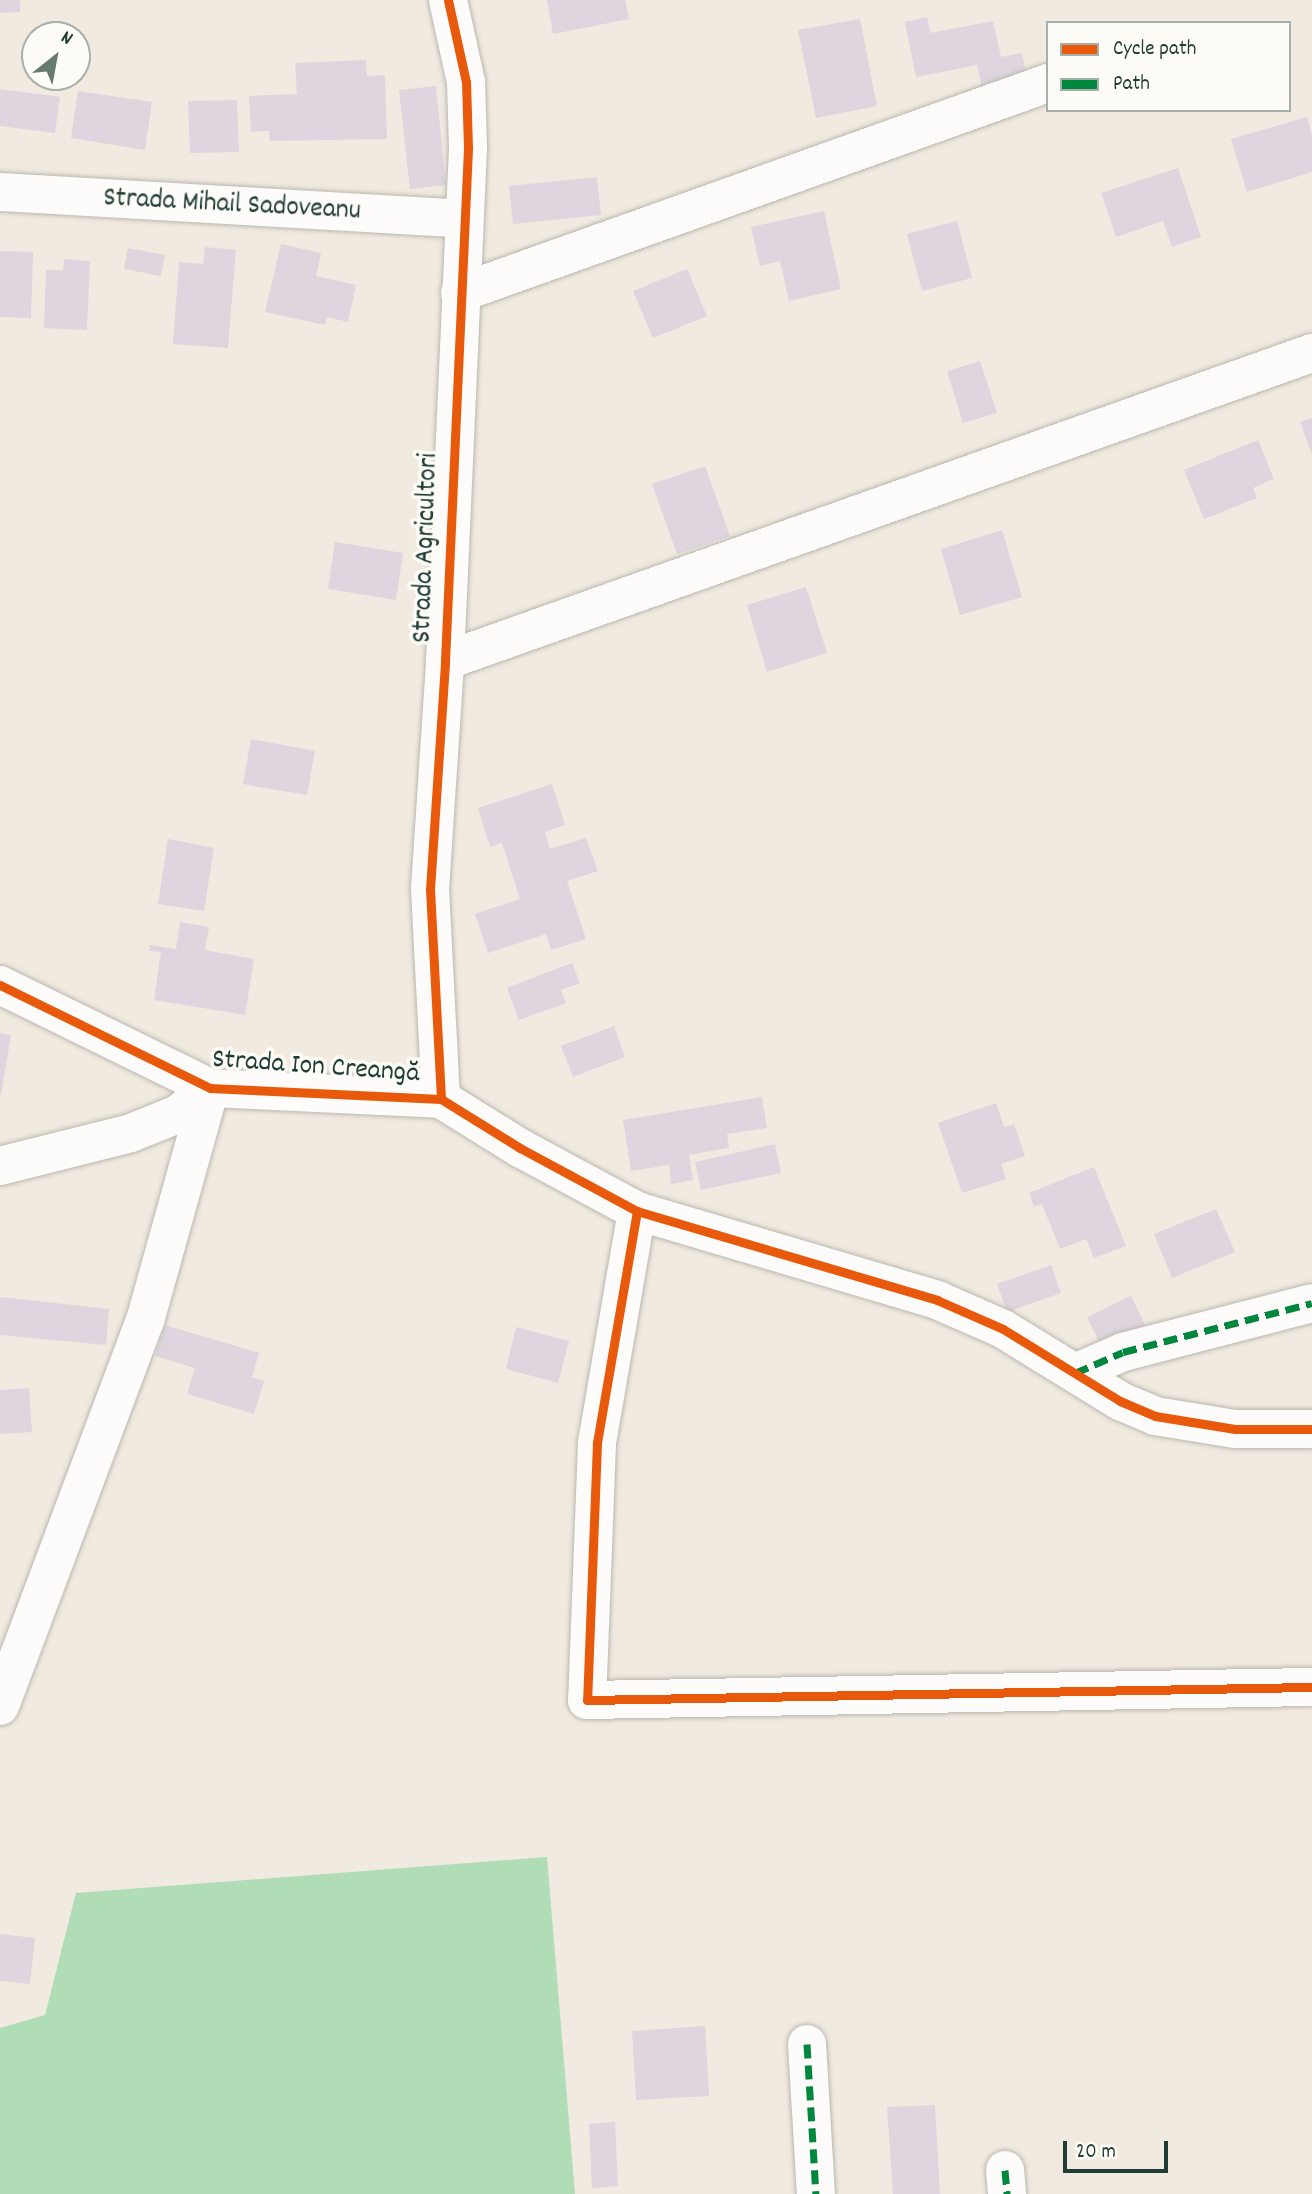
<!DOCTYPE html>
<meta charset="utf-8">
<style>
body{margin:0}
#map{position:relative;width:1312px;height:2194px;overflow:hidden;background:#f1eae0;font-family:Dekko,sans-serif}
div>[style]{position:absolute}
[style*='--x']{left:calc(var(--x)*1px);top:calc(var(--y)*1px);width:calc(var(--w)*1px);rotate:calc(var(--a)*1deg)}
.green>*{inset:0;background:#b0dcb6}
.building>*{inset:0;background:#ded5de}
.roads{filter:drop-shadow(0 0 2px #bab8b1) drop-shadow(0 0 2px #bab8b1)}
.minor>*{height:38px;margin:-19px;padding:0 19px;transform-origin:19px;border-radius:19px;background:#fdfcfa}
.quiet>*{height:7px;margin-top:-3.5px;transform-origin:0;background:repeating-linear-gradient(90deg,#00873e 0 14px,transparent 0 21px)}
.cycleway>*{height:9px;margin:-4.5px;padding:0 4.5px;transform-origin:4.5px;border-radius:4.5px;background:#e8590c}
span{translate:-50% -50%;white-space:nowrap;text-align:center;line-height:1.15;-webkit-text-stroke:7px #fdfcf7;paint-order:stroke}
.street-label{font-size:28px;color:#1f3d34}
.legend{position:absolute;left:1046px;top:21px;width:245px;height:91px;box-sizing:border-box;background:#fdfcf7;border:2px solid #a4b0a9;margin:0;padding:9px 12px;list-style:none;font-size:21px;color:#1f3d34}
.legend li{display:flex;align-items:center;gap:14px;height:35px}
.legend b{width:35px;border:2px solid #a4b0a9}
.north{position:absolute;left:21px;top:21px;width:70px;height:70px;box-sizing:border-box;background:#fdfcf7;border:2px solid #a4b0a9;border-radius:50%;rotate:31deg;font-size:19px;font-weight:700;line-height:28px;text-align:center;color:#1f3d34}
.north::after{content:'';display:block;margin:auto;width:24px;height:32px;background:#687a70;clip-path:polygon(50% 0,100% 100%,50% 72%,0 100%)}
.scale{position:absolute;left:1063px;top:2141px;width:105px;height:32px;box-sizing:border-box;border:4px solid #1f3d34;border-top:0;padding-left:9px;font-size:21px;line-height:24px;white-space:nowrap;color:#1f3d34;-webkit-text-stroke:5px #fdfcf7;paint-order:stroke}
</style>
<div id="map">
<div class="green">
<i style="clip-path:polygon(547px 1857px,575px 2194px,0 2194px,0 2028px,45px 2015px,76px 1893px)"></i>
</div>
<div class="building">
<i style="clip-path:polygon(0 0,20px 0,20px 12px,0 13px)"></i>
<i style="clip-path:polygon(547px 0,625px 0,629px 19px,553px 34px)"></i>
<i style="clip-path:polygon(927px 17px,931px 33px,993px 21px,1001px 57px,1022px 53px,1028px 85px,983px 93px,977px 65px,916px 77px,905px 22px)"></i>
<i style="clip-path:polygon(860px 19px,877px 106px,816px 118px,798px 30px)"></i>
<i style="clip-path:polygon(366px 60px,367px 76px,385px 75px,387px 139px,270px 141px,269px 131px,251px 132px,249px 96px,297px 94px,295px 63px)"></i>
<i style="clip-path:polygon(436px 86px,446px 185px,410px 189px,399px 90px)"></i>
<i style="clip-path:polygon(0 89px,60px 97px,55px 133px,0 126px)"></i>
<i style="clip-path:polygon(78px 91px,152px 102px,145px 150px,71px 138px)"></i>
<i style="clip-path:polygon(237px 100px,239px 152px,190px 153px,188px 101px)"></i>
<i style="clip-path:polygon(1307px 117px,1312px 135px,1312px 172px,1247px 192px,1231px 139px)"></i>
<i style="clip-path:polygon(1178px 168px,1201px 237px,1172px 247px,1163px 221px,1116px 237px,1101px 193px)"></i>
<i style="clip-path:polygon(597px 177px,601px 215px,513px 224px,509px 186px)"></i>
<i style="clip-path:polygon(824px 211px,841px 289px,789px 301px,780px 261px,760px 266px,751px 227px)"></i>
<i style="clip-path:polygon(957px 221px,972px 278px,922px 291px,907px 234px)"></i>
<i style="clip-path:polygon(281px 244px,321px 253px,316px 276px,356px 285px,348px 322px,327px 317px,325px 325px,265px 312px)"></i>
<i style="clip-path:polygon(205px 247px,236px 250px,228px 348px,173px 344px,179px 262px,203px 264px)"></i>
<i style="clip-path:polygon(128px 248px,165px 255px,161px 276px,124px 269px)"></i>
<i style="clip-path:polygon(0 251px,33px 252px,31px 318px,0 317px)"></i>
<i style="clip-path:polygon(64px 259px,90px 261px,87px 330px,44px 328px,46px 270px,63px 270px)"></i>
<i style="clip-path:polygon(687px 269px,707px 316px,653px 338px,633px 291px)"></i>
<i style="clip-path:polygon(980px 361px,997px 413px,963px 423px,947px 371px)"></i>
<i style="clip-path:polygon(1312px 418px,1312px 454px,1300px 422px)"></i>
<i style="clip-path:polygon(1258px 440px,1274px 479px,1253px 488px,1257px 498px,1204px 519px,1184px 470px)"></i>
<i style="clip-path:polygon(705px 466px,730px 536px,677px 554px,652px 484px)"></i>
<i style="clip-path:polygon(1002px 530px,1022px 597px,960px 615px,941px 549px)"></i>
<i style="clip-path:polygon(335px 542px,403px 553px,396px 600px,328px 589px)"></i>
<i style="clip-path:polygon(806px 587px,827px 653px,767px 672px,747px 605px)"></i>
<i style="clip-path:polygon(251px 739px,315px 751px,307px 795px,243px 784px)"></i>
<i style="clip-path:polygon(552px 784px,565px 825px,545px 832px,550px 849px,586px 838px,598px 871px,567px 881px,586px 939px,551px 950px,546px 934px,488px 953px,475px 914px,520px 899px,502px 843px,490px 847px,478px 808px)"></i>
<i style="clip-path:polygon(168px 839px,214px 848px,204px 911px,158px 904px)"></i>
<i style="clip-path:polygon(180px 922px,209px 927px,205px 950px,254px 959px,245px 1015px,154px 1000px,161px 952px,149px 951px,150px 945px,176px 949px)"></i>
<i style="clip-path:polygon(572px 963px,580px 983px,561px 990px,566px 1003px,519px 1020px,507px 988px)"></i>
<i style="clip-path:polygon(614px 1026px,625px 1057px,573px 1077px,561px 1046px)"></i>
<i style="clip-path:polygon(0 1033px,11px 1035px,1px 1095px,0 1094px)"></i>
<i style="clip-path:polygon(762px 1097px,767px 1128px,727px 1134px,729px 1148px,689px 1155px,693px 1180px,671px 1184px,669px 1165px,631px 1171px,623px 1120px)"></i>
<i style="clip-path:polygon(996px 1103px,1004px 1127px,1014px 1124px,1025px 1156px,1001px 1164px,1006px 1179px,962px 1193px,938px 1123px)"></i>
<i style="clip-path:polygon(775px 1144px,781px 1173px,701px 1190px,695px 1162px)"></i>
<i style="clip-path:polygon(1094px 1167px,1126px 1246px,1094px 1258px,1086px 1239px,1060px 1249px,1042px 1204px,1034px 1207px,1029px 1193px)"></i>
<i style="clip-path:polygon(1216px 1209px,1235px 1252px,1172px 1278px,1154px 1234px)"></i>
<i style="clip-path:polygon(1051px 1265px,1061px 1293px,1007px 1312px,997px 1284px)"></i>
<i style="clip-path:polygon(1131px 1296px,1147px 1329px,1103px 1350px,1087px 1317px)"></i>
<i style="clip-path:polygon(0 1297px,109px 1309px,106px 1345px,0 1335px)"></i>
<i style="clip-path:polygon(165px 1325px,259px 1353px,252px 1377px,264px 1381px,254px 1414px,187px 1394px,195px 1368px,155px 1356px)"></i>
<i style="clip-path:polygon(516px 1327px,569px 1341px,558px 1383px,506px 1369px)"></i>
<i style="clip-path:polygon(29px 1388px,32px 1432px,0 1434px,0 1390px)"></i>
<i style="clip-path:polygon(0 1934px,35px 1938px,30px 1984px,0 1981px)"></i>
<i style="clip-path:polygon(705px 2026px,709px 2096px,636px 2100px,632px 2031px)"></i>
<i style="clip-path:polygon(935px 2105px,940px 2194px,893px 2194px,887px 2107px)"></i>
<i style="clip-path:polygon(615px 2122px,618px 2186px,592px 2188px,589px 2124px)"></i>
</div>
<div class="roads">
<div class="minor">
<i style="--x:0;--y:192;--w:465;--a:3.3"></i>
<i style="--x:460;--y:293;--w:624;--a:-19.65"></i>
<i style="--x:445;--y:661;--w:920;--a:-19.56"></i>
<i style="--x:0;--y:985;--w:234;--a:26.1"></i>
<i style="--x:210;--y:1088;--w:231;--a:2.7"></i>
<i style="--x:441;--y:1099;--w:93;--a:31.8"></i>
<i style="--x:520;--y:1148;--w:133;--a:28.3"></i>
<i style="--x:637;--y:1211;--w:313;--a:16.5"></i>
<i style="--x:937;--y:1300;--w:72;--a:23.7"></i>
<i style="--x:1003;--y:1329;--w:137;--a:31.6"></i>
<i style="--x:1120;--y:1401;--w:38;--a:23"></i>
<i style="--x:1155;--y:1416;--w:81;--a:9.2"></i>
<i style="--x:1235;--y:1429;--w:77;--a:0"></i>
<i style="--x:441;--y:1099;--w:210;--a:-93"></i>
<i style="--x:430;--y:889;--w:228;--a:-86.2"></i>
<i style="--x:445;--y:661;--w:514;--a:-87.43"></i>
<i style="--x:468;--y:148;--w:66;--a:-91.7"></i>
<i style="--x:466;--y:82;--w:84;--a:-102.4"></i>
<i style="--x:0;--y:1166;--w:135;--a:-14.1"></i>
<i style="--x:131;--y:1133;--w:51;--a:-22"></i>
<i style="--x:178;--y:1114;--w:41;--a:-39.1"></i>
<i style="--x:637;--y:1211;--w:235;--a:99.8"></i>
<i style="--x:597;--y:1443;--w:257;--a:92.2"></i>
<i style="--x:587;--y:1700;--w:725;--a:-1.03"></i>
<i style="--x:1075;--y:1373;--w:52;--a:-23.6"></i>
<i style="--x:1123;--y:1352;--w:195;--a:-14.5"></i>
<i style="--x:0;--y:1706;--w:411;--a:-69.4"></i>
<i style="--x:145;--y:1321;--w:242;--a:-74.4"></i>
<i style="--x:807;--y:2044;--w:150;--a:86.6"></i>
<i style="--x:1005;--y:2170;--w:24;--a:85"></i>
</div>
</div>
<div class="quiet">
<i style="--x:1075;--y:1373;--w:52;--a:-23.6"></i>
<i style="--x:1123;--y:1352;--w:195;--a:-14.5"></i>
<i style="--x:807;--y:2044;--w:150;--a:86.6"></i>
<i style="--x:1005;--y:2170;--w:24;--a:85"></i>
</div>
<div class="cycleway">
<i style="--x:0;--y:985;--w:234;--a:26.1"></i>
<i style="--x:210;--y:1088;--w:231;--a:2.7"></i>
<i style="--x:441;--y:1099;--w:93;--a:31.8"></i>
<i style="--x:520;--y:1148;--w:133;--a:28.3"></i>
<i style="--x:637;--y:1211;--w:313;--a:16.5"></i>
<i style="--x:937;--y:1300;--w:72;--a:23.7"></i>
<i style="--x:1003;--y:1329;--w:137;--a:31.6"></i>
<i style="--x:1120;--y:1401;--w:38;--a:23"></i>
<i style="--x:1155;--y:1416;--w:81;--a:9.2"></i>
<i style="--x:1235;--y:1429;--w:77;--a:0"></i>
<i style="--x:441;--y:1099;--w:210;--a:-93"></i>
<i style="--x:430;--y:889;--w:228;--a:-86.2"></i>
<i style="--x:445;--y:661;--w:514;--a:-87.43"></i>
<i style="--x:468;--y:148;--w:66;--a:-91.7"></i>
<i style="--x:466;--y:82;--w:84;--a:-102.4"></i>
<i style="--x:637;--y:1211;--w:235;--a:99.8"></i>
<i style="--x:597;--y:1443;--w:257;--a:92.2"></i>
<i style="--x:587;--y:1700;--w:725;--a:-1.03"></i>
</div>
<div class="street-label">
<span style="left:232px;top:206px;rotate:3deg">Strada Mihail Sadoveanu</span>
<span style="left:427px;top:548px;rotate:-88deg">Strada Agricultori</span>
<span style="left:316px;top:1068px;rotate:4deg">Strada Ion Creangă</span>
</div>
<ul class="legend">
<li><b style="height:9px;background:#e8590c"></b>Cycle path</li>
<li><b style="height:9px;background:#00873e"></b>Path</li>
</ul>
<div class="north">N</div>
<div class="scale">20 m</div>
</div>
